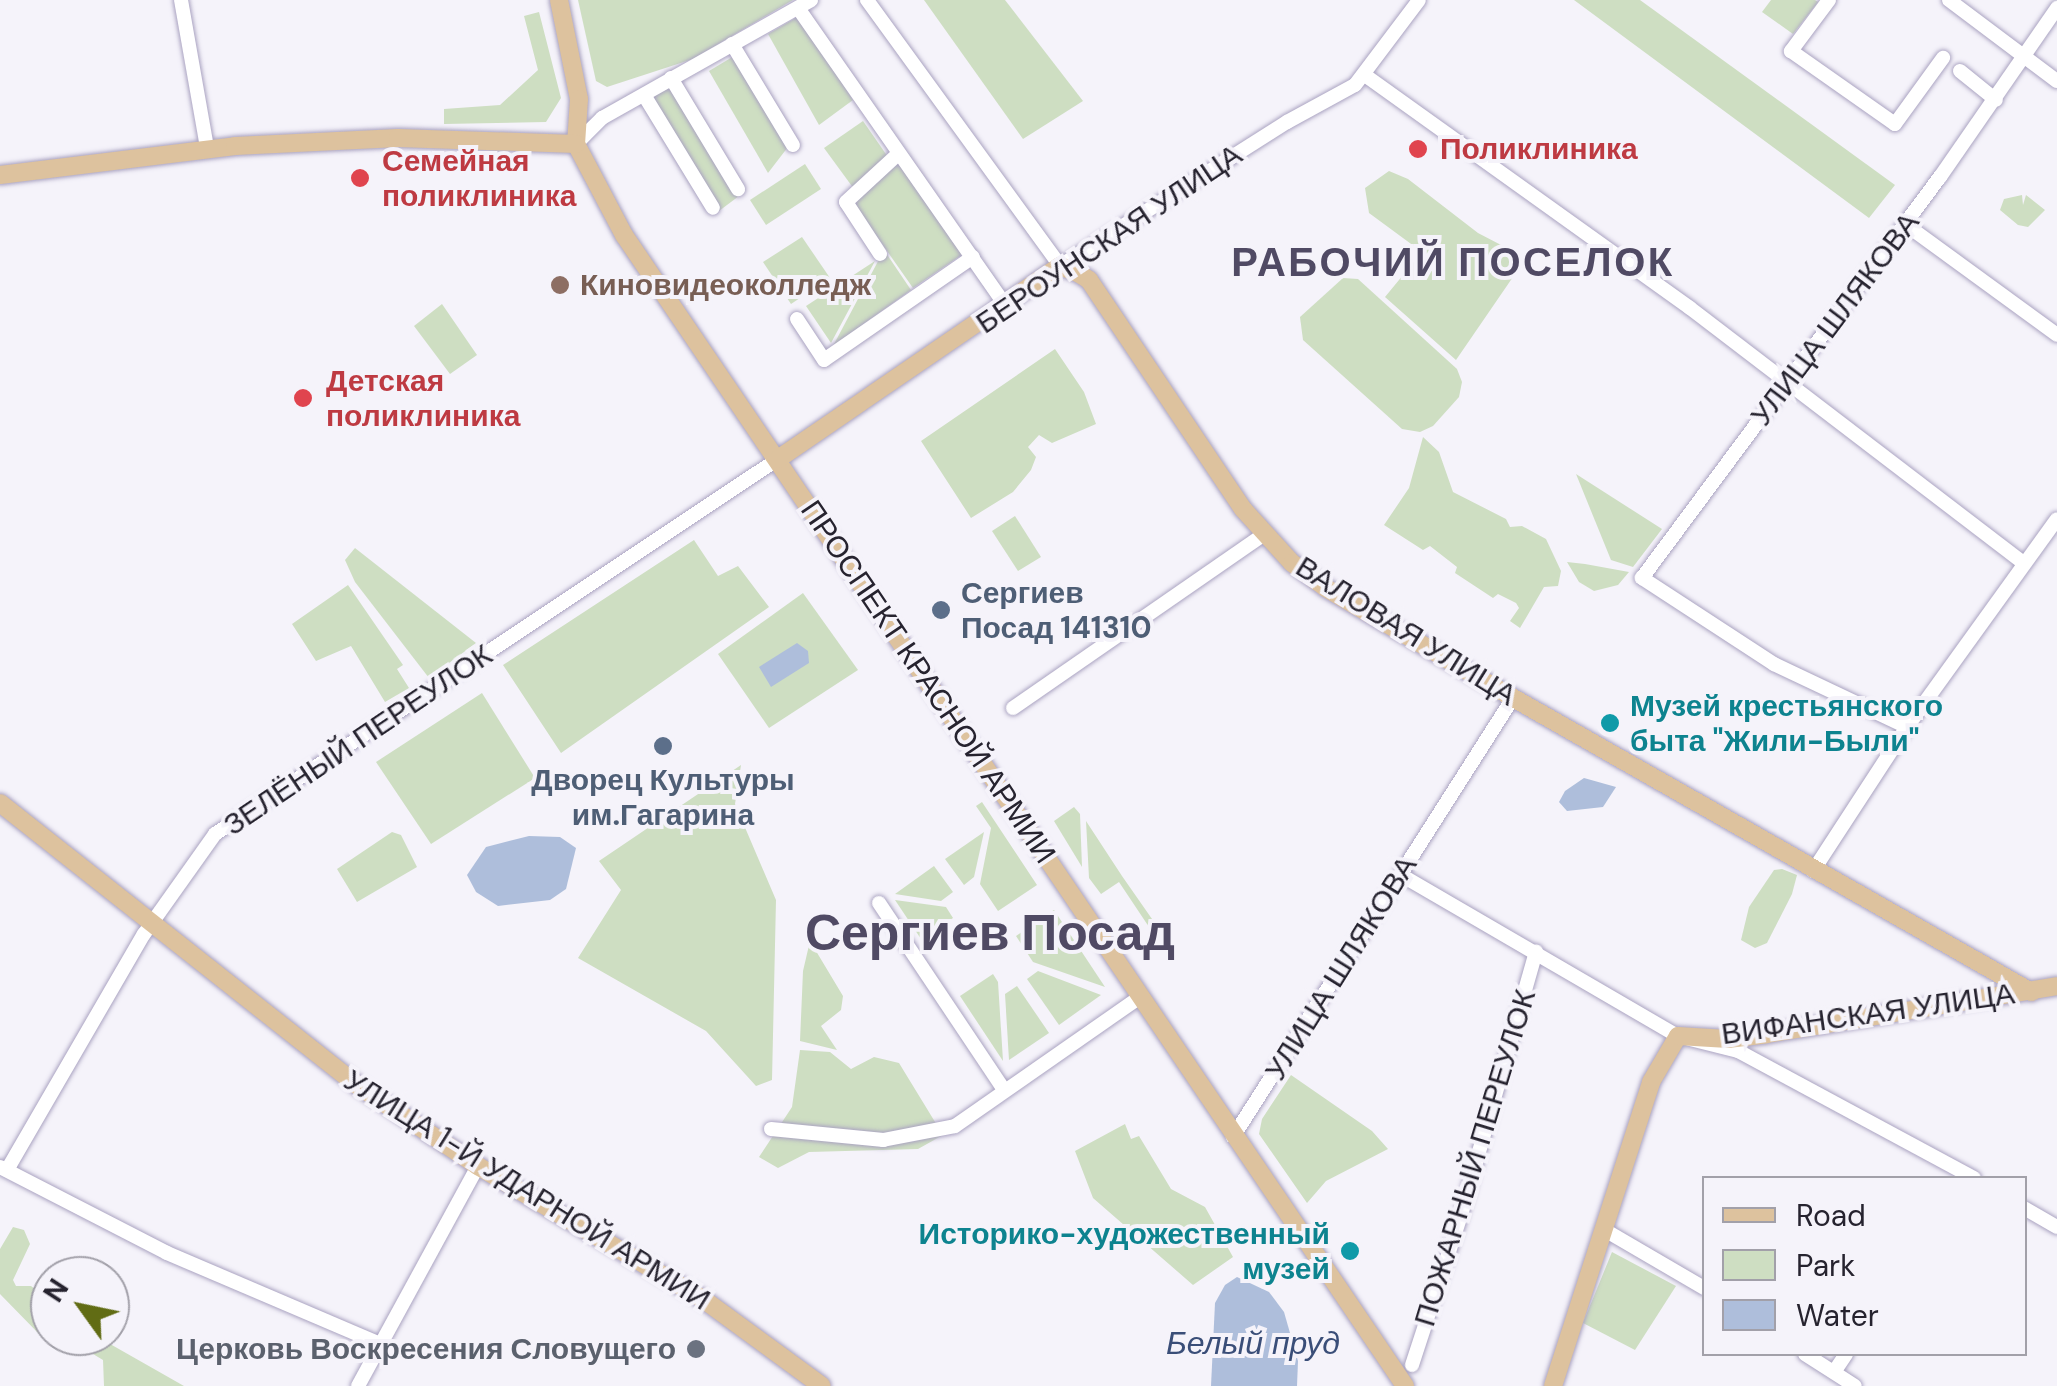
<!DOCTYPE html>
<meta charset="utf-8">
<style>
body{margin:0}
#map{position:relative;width:2057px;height:1386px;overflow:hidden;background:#f5f3fa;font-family:"DM Sans",sans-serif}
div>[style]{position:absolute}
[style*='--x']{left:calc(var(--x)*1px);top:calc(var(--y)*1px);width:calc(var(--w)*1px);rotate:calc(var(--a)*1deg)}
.green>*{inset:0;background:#cedec2}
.water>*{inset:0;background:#aebedb}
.roads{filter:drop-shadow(0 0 2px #aaa3c1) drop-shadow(0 0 2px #aaa3c1)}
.minor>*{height:14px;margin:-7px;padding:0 7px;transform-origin:7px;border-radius:7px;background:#fff}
.major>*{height:18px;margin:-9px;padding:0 9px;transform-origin:9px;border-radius:9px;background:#ddc29e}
.dots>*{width:28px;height:28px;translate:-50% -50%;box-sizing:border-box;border:5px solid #f5f3fa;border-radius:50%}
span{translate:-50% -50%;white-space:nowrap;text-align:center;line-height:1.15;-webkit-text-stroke:8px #f5f3fa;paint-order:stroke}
.health-label{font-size:30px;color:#be3a42;font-weight:700}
.left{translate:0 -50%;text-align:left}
.street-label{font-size:30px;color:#26232f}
.education-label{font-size:30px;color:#785e54;font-weight:700}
.service-label{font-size:30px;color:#4e5e75;font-weight:700}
.culture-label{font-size:30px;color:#0d838f;font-weight:700}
.right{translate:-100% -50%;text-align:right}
.worship-label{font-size:30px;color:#5b616d;font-weight:700}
.water-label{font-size:32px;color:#3a4e78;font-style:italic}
.district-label{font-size:40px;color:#504a64;font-weight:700;letter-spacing:2.5px}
.town-label{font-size:50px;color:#504a64;font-weight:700}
.legend{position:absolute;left:1702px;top:1176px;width:325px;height:180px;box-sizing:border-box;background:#f5f3fa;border:2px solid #a2a0a9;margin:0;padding:12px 18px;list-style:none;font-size:30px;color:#26232f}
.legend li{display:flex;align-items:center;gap:20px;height:50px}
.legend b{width:50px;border:2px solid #a2a0a9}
.north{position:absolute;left:30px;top:1256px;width:100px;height:100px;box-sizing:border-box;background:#f5f3fa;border:2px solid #a2a0a9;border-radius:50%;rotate:303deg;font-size:28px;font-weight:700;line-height:40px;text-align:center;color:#26232f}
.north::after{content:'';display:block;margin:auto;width:35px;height:45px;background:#616c14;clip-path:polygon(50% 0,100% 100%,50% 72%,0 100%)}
</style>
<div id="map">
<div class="green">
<i style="clip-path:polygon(578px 0,793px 0,693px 59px,607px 87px,596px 81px)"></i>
<i style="clip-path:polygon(924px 0,1005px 0,1083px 101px,1023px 139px)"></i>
<i style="clip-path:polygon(1574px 0,1640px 0,1895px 185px,1869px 218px)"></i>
<i style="clip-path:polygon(1771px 0,1815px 0,1818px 2px,1793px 34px,1762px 12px)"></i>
<i style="clip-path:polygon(539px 12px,561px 98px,546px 122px,444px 124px,444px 109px,500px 105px,538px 70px,524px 16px)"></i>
<i style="clip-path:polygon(799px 16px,853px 100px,819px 125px,768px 34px)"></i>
<i style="clip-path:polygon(734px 56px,788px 147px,768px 173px,709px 71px)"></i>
<i style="clip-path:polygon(669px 86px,739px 196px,719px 211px,650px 98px)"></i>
<i style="clip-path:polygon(863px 121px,888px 157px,854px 189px,824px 148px)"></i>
<i style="clip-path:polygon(897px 159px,963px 254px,913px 288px,852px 201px)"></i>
<i style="clip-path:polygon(805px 164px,821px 189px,766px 225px,750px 200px)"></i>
<i style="clip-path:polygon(1389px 171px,1408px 179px,1478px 233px,1526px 258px,1456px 360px,1385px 297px,1422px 252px,1369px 213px,1365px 188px)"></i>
<i style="clip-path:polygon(2022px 195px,2023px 205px,2026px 195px,2045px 210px,2028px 227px,2018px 225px,2000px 210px,2004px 199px)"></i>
<i style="clip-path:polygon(802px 237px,830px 278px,791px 304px,763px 262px)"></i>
<i style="clip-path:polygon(884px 250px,911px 290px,833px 346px)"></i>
<i style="clip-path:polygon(875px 261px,831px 343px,806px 306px)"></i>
<i style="clip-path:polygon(1343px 278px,1358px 279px,1457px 369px,1462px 382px,1459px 397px,1433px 426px,1420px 432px,1402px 429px,1303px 340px,1300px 317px)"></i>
<i style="clip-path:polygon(442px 304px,477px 355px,450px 374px,414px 326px)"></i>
<i style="clip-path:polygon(1055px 349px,1084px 392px,1096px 424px,1052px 443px,1039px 435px,1028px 447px,1036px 457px,1031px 470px,1013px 492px,971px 518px,921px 441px)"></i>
<i style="clip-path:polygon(1423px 437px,1439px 452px,1453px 492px,1506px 519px,1510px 527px,1522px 526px,1546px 539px,1561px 571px,1558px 586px,1544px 587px,1520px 628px,1510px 621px,1519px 608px,1516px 603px,1498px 594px,1493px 598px,1455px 573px,1457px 567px,1430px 546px,1423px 550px,1384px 525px,1409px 488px)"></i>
<i style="clip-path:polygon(1576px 474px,1662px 529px,1633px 567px,1611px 560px)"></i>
<i style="clip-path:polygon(1015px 516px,1041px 557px,1018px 571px,992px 531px)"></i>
<i style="clip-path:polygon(694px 540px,718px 576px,738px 566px,769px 607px,561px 753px,503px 665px)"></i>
<i style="clip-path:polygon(355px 548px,476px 643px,429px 678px,355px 582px,345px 560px)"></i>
<i style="clip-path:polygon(1567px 562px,1585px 564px,1629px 572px,1618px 585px,1594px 591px,1579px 582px)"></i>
<i style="clip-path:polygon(348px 585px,403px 665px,397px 669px,409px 688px,385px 702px,351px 646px,316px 661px,292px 624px)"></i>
<i style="clip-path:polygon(803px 593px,858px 670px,769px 728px,718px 654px)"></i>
<i style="clip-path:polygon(482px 693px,535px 778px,431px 844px,376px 762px)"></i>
<i style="clip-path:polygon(741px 765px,735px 804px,776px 900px,772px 1080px,756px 1086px,706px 1031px,578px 958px,621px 890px,599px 861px)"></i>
<i style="clip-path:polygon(982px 802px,1037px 885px,998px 911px,980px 884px,991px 828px,976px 806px)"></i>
<i style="clip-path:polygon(1074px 807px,1080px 814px,1082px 867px,1054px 821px)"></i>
<i style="clip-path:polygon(1086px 821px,1122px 876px,1159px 929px,1153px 933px,1119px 882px,1101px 894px,1089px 878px)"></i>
<i style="clip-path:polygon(392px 832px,401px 835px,417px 867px,357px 902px,337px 869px)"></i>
<i style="clip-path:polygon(984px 832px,974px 877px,964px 885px,945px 859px)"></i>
<i style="clip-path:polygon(934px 866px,953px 892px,941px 901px,895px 894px)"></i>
<i style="clip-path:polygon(1782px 869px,1797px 875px,1792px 894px,1767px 943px,1755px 948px,1741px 940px,1749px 907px,1774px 870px)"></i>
<i style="clip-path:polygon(895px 900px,946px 907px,953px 918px,921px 939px)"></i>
<i style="clip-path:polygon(1054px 910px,1105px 987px,1033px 962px,1016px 936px)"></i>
<i style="clip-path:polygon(810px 941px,843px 996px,841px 1010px,821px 1026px,837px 1050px,800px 1041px,803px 971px)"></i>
<i style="clip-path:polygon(1038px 971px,1101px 995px,1059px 1025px,1027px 979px)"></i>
<i style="clip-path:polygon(993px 974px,998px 982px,1003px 1061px,960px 996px)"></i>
<i style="clip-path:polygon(1017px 986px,1049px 1033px,1009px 1060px,1005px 994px)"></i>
<i style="clip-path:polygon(800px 1050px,830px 1052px,851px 1069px,874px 1057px,899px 1063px,943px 1135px,918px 1149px,809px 1152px,778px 1168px,759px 1157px,792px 1107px)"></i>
<i style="clip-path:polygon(1291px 1075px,1372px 1131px,1388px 1149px,1326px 1181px,1307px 1203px,1259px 1134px,1262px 1119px)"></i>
<i style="clip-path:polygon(1125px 1124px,1131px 1139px,1139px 1136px,1171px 1189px,1205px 1207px,1233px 1257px,1193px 1285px,1093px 1198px,1075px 1151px)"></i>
<i style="clip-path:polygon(13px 1227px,24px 1230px,30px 1244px,13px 1280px,16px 1286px,31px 1286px,50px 1301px,50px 1336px,96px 1336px,184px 1386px,104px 1386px,103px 1360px,78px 1345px,41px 1336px,0 1294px,0 1249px)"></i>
<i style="clip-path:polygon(1612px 1252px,1676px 1286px,1635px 1350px,1583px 1323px)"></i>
</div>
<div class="water">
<i style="clip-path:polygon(797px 643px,808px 651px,809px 663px,771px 687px,759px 667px)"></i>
<i style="clip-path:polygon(1584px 778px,1616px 787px,1603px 807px,1567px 811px,1559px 802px,1565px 791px)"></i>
<i style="clip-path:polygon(529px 836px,560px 837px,576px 848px,566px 889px,550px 900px,498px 906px,476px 892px,467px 875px,486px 847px)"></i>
<i style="clip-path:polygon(1237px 1277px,1269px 1292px,1284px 1312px,1298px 1361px,1297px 1386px,1211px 1386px,1215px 1303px,1225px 1285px)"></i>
</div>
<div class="roads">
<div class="minor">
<i style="--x:181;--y:0;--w:150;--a:80"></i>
<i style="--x:867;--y:0;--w:329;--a:54"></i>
<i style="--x:1060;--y:266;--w:269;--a:-32.4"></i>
<i style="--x:1287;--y:122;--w:77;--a:-28.6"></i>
<i style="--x:1355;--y:85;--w:106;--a:-53"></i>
<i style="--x:1829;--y:0;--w:64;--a:126.7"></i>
<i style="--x:1791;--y:51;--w:127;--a:35.1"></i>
<i style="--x:1895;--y:124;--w:82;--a:-54"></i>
<i style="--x:1949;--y:0;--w:135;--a:36.9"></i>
<i style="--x:798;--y:8;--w:363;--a:55.1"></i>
<i style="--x:732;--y:44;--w:118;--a:58.9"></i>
<i style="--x:1960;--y:71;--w:46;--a:38.9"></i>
<i style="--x:1366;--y:76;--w:398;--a:35.6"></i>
<i style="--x:1690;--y:308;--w:419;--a:37.4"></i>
<i style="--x:671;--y:78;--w:130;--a:58.9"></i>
<i style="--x:644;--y:95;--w:132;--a:58.6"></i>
<i style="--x:576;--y:144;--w:37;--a:-45"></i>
<i style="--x:602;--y:118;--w:240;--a:-29.4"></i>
<i style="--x:1905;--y:224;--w:188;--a:36.1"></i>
<i style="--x:880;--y:254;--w:62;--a:-123.2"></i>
<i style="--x:846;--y:202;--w:71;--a:-42.7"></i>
<i style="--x:797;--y:319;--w:49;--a:56.6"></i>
<i style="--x:824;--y:360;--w:181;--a:-34.7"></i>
<i style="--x:1013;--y:708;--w:304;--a:-34.7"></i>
<i style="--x:1907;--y:727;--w:147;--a:-154.7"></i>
<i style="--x:1774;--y:664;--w:158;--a:-146.9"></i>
<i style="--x:1642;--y:578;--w:500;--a:-53.4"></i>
<i style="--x:1940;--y:177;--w:206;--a:-55.3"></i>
<i style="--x:1813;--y:871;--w:172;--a:-56.9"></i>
<i style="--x:1907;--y:727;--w:256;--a:-54.2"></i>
<i style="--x:1401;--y:875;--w:320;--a:30.2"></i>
<i style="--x:1678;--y:1036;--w:62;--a:14"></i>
<i style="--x:1738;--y:1051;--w:268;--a:28.3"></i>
<i style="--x:879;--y:903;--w:225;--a:56.2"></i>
<i style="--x:771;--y:1129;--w:113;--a:5.6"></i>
<i style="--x:883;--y:1140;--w:73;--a:-11"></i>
<i style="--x:955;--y:1126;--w:226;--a:-34.9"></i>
<i style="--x:1233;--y:1137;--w:521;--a:-57.47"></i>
<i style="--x:0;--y:1167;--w:188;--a:27.2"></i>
<i style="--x:167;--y:1253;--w:229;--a:23.1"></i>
<i style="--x:7;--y:1170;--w:273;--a:-59.9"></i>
<i style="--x:144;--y:934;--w:123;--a:-54.6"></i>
<i style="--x:215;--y:834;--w:676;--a:-33.67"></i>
<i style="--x:2024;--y:1208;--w:38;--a:30"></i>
<i style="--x:1603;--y:1229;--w:117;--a:30.3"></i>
<i style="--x:1805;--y:1354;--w:59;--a:32.6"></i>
<i style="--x:1412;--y:1365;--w:158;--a:-71.9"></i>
<i style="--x:1461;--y:1215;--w:274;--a:-74.1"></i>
<i style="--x:1834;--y:1372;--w:22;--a:-56"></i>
<i style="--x:358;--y:1386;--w:251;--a:-61.4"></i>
</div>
<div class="major">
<i style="--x:559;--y:0;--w:101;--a:78.6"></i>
<i style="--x:579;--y:99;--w:45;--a:93.8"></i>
<i style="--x:576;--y:144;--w:103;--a:62.2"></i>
<i style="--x:624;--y:235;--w:1391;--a:55.84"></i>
<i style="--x:0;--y:175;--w:237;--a:-7"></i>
<i style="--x:235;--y:146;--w:163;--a:-2.8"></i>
<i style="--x:398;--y:138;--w:178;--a:1.9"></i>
<i style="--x:778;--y:459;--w:342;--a:-34.4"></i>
<i style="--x:1060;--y:266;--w:19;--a:21"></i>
<i style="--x:1078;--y:273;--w:13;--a:32"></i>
<i style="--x:1089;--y:280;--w:276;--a:56.1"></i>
<i style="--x:1243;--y:509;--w:73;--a:47.8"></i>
<i style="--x:1292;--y:563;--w:42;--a:36.3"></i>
<i style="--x:1326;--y:588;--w:203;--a:30.5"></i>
<i style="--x:1501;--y:691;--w:610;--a:29.59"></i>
<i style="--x:0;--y:803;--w:455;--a:38.3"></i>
<i style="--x:357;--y:1085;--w:146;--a:33.8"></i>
<i style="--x:478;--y:1166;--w:261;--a:30.6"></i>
<i style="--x:703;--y:1299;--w:147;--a:36.2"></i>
<i style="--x:1553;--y:1386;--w:319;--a:-72.1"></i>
<i style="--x:1651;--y:1082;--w:53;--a:-59.6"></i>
<i style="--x:1678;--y:1036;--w:50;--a:3.4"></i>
<i style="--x:1728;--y:1039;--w:39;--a:-7"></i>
<i style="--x:1767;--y:1034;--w:294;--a:-9.4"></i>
</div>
</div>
<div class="dots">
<i style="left:1418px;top:149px;background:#e0444e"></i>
<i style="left:360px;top:178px;background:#e0444e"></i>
<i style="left:560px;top:285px;background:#8d6e63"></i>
<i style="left:303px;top:398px;background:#e0444e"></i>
<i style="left:941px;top:610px;background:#5c6f8a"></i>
<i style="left:1610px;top:723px;background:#0f9aa8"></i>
<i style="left:663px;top:746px;background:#5c6f8a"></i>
<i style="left:1350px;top:1251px;background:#0f9aa8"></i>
<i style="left:696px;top:1349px;background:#6b7280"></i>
</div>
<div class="health-label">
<span class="left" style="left:1440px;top:149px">Поликлиника</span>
<span class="left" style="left:382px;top:178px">Семейная<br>поликлиника</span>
<span class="left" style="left:326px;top:398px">Детская<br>поликлиника</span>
</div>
<div class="street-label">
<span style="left:1109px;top:239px;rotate:-34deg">БЕРОУНСКАЯ УЛИЦА</span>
<span style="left:1835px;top:319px;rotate:-53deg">УЛИЦА ШЛЯКОВА</span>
<span style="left:1406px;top:631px;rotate:32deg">ВАЛОВАЯ УЛИЦА</span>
<span style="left:928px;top:682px;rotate:56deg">ПРОСПЕКТ КРАСНОЙ АРМИИ</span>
<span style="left:358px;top:740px;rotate:-34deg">ЗЕЛЁНЫЙ ПЕРЕУЛОК</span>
<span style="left:1341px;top:968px;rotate:-58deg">УЛИЦА ШЛЯКОВА</span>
<span style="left:1868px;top:1014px;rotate:-8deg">ВИФАНСКАЯ УЛИЦА</span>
<span style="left:1475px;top:1158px;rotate:-73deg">ПОЖАРНЫЙ ПЕРЕУЛОК</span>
<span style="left:527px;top:1190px;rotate:32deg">УЛИЦА 1-Й УДАРНОЙ АРМИИ</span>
</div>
<div class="education-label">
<span class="left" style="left:580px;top:285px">Киновидеоколледж</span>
</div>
<div class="service-label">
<span class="left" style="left:961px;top:610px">Сергиев<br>Посад 141310</span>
<span style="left:663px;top:797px">Дворец Культуры<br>им.Гагарина</span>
</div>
<div class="culture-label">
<span class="left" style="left:1630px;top:723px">Музей крестьянского<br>быта "Жили-Были"</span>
<span class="right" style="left:1330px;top:1251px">Историко-художественный<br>музей</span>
</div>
<div class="worship-label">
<span class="right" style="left:676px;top:1349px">Церковь Воскресения Словущего</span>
</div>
<div class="water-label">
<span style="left:1253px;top:1343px">Белый пруд</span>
</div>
<div class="district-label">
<span style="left:1453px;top:262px">РАБОЧИЙ ПОСЕЛОК</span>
</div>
<div class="town-label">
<span style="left:990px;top:934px">Сергиев Посад</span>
</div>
<ul class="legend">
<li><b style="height:12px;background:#ddc29e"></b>Road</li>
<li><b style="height:28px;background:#cedec2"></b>Park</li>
<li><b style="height:28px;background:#aebedb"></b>Water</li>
</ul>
<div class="north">N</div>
</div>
